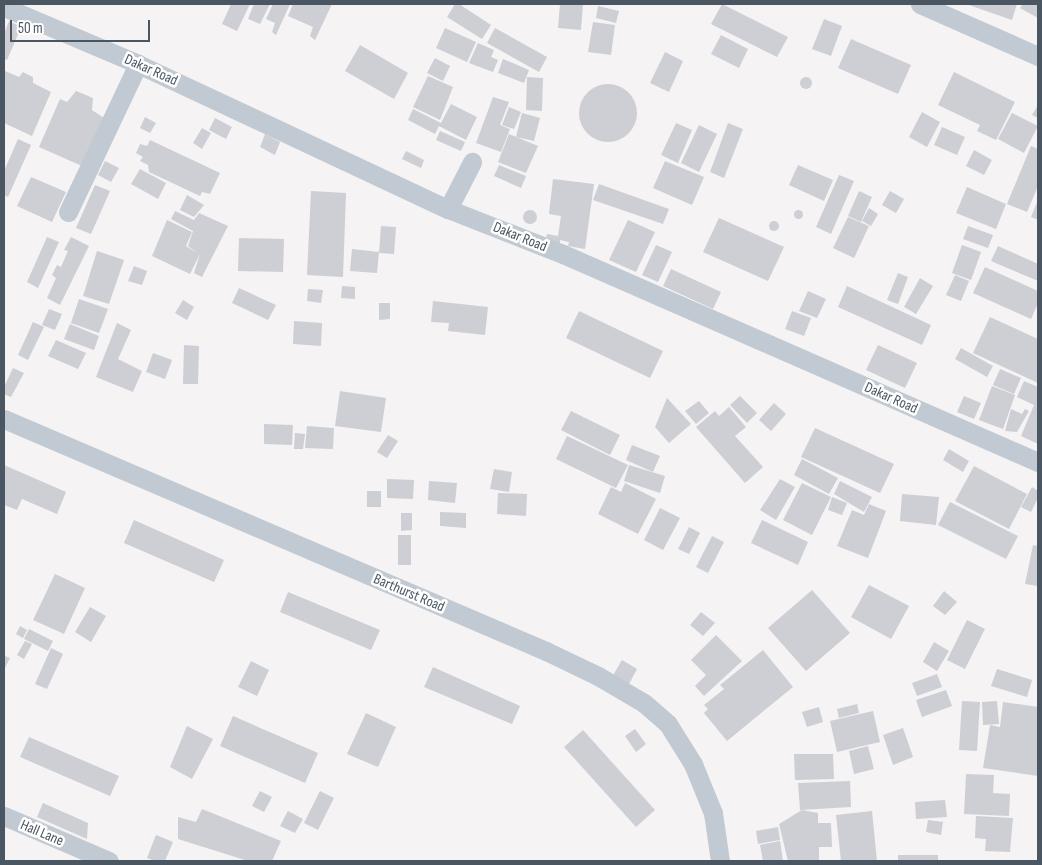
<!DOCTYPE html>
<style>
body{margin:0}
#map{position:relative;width:1042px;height:865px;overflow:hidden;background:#f5f3f3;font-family:"Sofia Sans Condensed",sans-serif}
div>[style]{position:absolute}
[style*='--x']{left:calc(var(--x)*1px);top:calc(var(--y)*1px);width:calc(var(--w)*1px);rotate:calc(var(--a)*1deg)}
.building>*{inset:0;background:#cdcfd5}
.round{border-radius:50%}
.street>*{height:19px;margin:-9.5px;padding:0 9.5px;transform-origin:9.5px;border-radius:9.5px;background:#c1cad2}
span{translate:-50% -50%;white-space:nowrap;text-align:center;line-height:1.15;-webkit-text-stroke:5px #fff;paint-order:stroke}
.street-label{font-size:15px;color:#4a5661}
.frame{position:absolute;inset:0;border:5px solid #4a5661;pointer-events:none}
.scale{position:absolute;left:10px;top:20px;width:140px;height:22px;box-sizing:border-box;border:2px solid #4a5661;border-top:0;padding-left:6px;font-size:15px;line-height:18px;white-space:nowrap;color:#4a5661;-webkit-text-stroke:4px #fff;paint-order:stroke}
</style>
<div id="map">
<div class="building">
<i style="clip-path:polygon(231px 4px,250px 4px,237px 31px,222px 24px)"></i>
<i style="clip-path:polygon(254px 4px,270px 4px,260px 24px,248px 19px)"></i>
<i style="clip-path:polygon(273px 4px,290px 4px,276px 35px,272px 32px,275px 23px,266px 19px)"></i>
<i style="clip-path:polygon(293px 4px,332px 4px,315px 40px,310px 36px,313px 27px,288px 16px)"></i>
<i style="clip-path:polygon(455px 4px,459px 4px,491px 25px,482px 39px,447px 17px)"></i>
<i style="clip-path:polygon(560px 4px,583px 4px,581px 30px,558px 28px)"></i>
<i style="clip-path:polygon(722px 4px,788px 37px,777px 57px,711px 24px)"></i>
<i style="clip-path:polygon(966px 4px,1017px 4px,1012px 20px)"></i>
<i style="clip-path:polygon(1023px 4px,1038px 4px,1038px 18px,1020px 8px)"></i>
<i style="clip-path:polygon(598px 6px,619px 11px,616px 23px,596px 18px)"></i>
<i style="clip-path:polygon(824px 19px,842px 26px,831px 56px,812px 49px)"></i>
<i style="clip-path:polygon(9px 21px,21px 27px,7px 60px,4px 59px,4px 34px)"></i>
<i style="clip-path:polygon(593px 22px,615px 25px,611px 55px,588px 52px)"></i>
<i style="clip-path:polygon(445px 28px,476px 42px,467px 62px,436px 48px)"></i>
<i style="clip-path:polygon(495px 28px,547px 57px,539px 72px,487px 43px)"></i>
<i style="clip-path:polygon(721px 35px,748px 49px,739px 68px,711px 54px)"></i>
<i style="clip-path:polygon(851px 39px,911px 65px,898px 94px,838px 68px)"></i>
<i style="clip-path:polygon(478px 43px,494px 50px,491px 57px,498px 60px,493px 72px,469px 63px)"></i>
<i style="clip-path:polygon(360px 45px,408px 73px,394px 99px,345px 71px)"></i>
<i style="clip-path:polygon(665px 52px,683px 61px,669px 92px,650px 83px)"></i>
<i style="clip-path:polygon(435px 58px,450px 66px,443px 81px,427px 73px)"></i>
<i style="clip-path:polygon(503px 59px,529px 70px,524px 83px,498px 73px)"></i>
<i style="clip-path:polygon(5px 71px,19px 77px,23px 72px,33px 77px,33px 83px,51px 92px,32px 136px,4px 123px)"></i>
<i style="clip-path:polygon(954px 72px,1015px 102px,996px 140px,977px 131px,980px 125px,938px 105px)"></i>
<i style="clip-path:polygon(428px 76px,453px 87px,440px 120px,413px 107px)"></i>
<i class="round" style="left:800px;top:77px;width:12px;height:12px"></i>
<i style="clip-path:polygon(527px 77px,543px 78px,542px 111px,526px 110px)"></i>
<i class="round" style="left:579px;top:84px;width:58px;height:58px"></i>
<i style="clip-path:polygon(76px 91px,93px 98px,92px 110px,104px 118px,82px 166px,39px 147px,60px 99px,67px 102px)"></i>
<i style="clip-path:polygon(493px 97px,509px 102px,500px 125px,510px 129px,501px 152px,476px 143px)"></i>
<i style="clip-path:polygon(451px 104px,477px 117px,466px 140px,439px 126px,435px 134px,408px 120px,413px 109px,441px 123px)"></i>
<i style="clip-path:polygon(1038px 105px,1038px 118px,1032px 115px)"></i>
<i style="clip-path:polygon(509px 107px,521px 112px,514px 129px,502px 125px)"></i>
<i style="clip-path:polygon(922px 112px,940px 122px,927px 147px,909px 137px)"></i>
<i style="clip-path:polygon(522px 113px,540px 118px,534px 141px,516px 137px)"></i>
<i style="clip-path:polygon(1012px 113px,1038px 126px,1024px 153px,998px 139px)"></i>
<i style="clip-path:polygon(145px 117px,156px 123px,150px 133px,140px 128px)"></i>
<i style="clip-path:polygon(215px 118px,232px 127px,226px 139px,209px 130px)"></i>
<i style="clip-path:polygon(676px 123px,692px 130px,678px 163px,661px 155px)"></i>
<i style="clip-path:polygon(728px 123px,743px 129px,724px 178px,710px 172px)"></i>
<i style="clip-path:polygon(699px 125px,717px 134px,699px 172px,681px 163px)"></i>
<i style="clip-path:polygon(942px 127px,965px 137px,957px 155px,934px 145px)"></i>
<i style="clip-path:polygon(202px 128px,211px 133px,202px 149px,193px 143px)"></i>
<i style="clip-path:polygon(440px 131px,465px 142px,461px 151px,436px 140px)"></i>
<i style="clip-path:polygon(265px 134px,280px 142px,275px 155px,260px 147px)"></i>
<i style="clip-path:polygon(509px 134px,538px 146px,526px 173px,498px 162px)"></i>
<i style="clip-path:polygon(18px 139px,31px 145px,8px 197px,4px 195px,4px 171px)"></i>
<i style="clip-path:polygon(150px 140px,220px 173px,210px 194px,202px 192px,200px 196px,149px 172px,148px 165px,140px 161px,143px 157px,136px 153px,140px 144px,147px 146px)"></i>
<i style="clip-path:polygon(1031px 146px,1038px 149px,1038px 186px,1027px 212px,1007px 204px)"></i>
<i style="clip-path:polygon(974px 150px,992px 160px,984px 175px,966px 166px)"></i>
<i style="clip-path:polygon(406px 151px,424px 160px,421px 168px,402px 159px)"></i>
<i style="clip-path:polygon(105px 161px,119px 168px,111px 182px,98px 175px)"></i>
<i style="clip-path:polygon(665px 161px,704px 177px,692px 205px,653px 188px)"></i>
<i style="clip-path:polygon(499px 165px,526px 176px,521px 188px,494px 176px)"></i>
<i style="clip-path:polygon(798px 165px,833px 180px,824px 201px,789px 185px)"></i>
<i style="clip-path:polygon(140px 169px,166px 183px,158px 199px,131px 184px)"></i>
<i style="clip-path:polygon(839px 175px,854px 181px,831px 234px,816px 227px)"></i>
<i style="clip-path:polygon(31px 177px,66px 192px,52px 222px,17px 206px)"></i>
<i style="clip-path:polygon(553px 179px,594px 184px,585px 249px,568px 246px,569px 242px,560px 240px,560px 245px,545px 243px,547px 234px,558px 236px,561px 216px,549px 214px)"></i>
<i style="clip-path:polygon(599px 184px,669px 209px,663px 224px,593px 200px)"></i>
<i style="clip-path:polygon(95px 185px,110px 191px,91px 234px,76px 228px)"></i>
<i style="clip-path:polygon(967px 187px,1006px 204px,996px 229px,956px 213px)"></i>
<i style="clip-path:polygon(311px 191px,346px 193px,343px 277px,307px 275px)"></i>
<i style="clip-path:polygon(859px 191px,872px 197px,861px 222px,848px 216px)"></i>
<i style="clip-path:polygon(890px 191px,904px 199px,896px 213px,882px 205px)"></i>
<i style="clip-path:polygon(187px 195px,204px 205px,194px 217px,180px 210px)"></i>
<i style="clip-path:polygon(1038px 200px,1038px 220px,1031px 217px)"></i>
<i style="clip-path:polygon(869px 208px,878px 214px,871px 226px,862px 221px)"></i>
<i class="round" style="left:793.5px;top:209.5px;width:9px;height:9px"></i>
<i class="round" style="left:523px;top:210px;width:14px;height:14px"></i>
<i style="clip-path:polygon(175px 211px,194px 220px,199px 213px,228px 226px,202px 277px,194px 273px,200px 254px,190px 274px,152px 256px,167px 220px,192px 232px,186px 246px,197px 253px,188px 246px,193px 231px,171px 219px)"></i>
<i style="clip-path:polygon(848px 217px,869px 226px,854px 258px,833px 248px)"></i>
<i style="clip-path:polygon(719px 218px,784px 247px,768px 281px,703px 252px)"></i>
<i style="clip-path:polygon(628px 220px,655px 232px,636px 272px,609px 260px)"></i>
<i class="round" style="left:769px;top:221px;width:10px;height:10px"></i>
<i style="clip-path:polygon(381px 226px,396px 227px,394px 254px,379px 253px)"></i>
<i style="clip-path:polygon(968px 226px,993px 235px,988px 248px,963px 239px)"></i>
<i style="clip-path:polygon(47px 237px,59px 242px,38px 288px,27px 282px)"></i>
<i style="clip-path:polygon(71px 237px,89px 246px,60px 305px,47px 298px,56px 278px,52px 275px,57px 265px,61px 267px,68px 251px,64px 250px)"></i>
<i style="clip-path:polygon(239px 238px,284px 239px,283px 272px,238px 271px)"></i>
<i style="clip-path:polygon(656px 245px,672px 252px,658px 282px,642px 275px)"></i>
<i style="clip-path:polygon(962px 245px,981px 252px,971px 280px,952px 273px)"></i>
<i style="clip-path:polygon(998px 246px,1038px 264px,1038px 281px,991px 261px)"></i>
<i style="clip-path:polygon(352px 249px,379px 252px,377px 273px,350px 271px)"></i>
<i style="clip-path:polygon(97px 251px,124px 260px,109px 304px,83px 296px)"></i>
<i style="clip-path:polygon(134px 266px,147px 271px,142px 285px,128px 281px)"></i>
<i style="clip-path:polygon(985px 267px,1038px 291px,1038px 303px,1031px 319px,973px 293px)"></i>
<i style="clip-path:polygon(671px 269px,721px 292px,713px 309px,663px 286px)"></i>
<i style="clip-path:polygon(898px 273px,908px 277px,898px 304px,887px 300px)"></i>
<i style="clip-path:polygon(955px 275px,969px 281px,961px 301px,946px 295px)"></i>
<i style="clip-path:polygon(920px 278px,933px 286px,916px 314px,904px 307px)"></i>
<i style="clip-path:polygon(342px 286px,355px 287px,355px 299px,341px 298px)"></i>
<i style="clip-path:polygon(847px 286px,931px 325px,922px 345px,838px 307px)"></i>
<i style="clip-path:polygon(239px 288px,276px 305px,268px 320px,232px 303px)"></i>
<i style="clip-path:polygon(308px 289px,323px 290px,321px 303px,307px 301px)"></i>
<i style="clip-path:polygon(808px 291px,826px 299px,817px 318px,799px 311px)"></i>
<i style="clip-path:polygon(79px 299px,108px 309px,99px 333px,71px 323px)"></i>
<i style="clip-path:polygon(183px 300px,194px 307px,187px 320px,175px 313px)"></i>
<i style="clip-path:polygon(433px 301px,488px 307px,485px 335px,448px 331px,449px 323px,431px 322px)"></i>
<i style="clip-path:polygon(379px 303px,390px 303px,390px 319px,379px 320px)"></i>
<i style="clip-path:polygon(49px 309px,62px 314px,55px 330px,42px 325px)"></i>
<i style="clip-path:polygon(579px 311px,663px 351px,650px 378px,566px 338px)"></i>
<i style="clip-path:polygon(792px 311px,811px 318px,804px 336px,785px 329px)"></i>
<i style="clip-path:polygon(990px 317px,1038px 339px,1038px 383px,973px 353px)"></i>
<i style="clip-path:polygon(294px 321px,322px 323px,321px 346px,293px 344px)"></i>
<i style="clip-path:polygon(33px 322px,44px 327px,28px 360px,18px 355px)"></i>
<i style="clip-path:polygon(117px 323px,131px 330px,118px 359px,142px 371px,133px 392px,96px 377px)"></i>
<i style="clip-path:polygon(70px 324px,99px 336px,94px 350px,64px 339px)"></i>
<i style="clip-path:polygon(56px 340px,86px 353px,78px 369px,48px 356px)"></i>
<i style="clip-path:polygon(184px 345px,199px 346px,198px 384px,183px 384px)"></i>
<i style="clip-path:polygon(878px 345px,917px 363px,905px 388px,866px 370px)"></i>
<i style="clip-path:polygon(961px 348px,993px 366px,987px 377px,955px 359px)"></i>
<i style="clip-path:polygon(153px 353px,172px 360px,165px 379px,146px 372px)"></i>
<i style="clip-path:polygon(13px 368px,24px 373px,11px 397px,4px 394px,4px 387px)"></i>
<i style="clip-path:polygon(1000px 369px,1021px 378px,1014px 394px,993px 385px)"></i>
<i style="clip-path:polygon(1024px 381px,1038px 387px,1038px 444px,1021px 436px,1034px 405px,1017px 397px)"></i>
<i style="clip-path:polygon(992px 386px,1015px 395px,1003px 429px,979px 420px)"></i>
<i style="clip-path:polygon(340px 391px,386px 398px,381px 432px,335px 426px)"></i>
<i style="clip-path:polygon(740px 396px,757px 413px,747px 423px,730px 405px)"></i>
<i style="clip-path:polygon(964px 396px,981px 403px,974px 419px,957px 412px)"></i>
<i style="clip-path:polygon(667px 398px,691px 424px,669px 443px,655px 427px)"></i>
<i style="clip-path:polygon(699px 401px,709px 413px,696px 424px,685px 411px)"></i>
<i style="clip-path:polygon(774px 403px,786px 414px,771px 431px,759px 420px)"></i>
<i style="clip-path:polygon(729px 407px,746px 427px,735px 436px,763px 467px,745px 483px,696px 427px,715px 411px,719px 416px)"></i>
<i style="clip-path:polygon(1011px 409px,1022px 414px,1025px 409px,1029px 411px,1017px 432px,1005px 431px)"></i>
<i style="clip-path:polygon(571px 411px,620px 435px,610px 455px,561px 430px)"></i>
<i style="clip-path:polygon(264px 424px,293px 425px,292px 445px,264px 444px)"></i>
<i style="clip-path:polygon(307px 426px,334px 428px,333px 449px,305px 448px)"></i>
<i style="clip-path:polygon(815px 428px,894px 464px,880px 493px,801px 457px)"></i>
<i style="clip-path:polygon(295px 433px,305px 434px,303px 449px,294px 449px)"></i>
<i style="clip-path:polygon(388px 435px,398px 441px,387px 458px,377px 452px)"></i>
<i style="clip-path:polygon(567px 436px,628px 465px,616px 488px,556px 459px)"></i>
<i style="clip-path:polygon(632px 445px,660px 456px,653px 472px,626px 460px)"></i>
<i style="clip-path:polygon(949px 449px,969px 461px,963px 472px,943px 460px)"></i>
<i style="clip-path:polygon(802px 459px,838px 478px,829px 494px,794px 475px)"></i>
<i style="clip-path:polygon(4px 465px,66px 492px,57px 514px,22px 499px,17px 510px,4px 505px)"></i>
<i style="clip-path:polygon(629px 465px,665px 476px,660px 493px,624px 481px)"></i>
<i style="clip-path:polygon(974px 466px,1027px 494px,1009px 529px,955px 501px)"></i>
<i style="clip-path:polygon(494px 469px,512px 472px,509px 492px,490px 489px)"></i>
<i style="clip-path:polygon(387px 479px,414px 480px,413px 499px,387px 498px)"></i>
<i style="clip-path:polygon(780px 479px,795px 487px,776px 520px,760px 510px)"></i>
<i style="clip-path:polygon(429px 481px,457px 483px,455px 503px,428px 500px)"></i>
<i style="clip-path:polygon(840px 481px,872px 497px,864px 512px,834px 494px)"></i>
<i style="clip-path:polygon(625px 483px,656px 499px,638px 534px,598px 514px,611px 487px,621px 492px)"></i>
<i style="clip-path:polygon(802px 483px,831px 497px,812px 535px,783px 520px)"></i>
<i style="clip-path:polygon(1032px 487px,1038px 491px,1038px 498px,1031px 512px,1021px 507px)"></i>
<i style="clip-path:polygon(367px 491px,381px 491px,381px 507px,367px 507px)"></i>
<i style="clip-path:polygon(498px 493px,527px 494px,526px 516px,497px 514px)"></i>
<i style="clip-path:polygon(902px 494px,939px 497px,936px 525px,900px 521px)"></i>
<i style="clip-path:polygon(832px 497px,847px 503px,842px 515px,828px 510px)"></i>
<i style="clip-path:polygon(950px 502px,1018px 536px,1006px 559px,938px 525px)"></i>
<i style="clip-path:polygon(869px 504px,886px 511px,868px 558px,837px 546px,852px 510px,864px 515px)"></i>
<i style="clip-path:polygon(660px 508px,680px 518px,663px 550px,644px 540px)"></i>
<i style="clip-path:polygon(440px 512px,466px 513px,466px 528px,440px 526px)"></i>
<i style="clip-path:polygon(401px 513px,412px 513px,412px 530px,401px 531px)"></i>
<i style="clip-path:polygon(134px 520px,224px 560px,214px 582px,124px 543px)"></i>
<i style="clip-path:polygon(762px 520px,808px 542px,798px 565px,751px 543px)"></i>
<i style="clip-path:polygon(689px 527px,700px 533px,689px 554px,678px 549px)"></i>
<i style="clip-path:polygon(398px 535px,411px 535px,411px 565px,398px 565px)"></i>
<i style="clip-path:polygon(712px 536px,724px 542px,708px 573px,696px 567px)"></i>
<i style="clip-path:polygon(1033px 545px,1038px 546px,1038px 586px,1025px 584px)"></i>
<i style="clip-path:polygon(55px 574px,85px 588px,64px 634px,33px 620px)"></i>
<i style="clip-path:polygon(869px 585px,909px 606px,891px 639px,851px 617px)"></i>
<i style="clip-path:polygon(812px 590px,850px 633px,806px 671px,768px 628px)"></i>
<i style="clip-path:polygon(944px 591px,957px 602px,945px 615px,933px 606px)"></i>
<i style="clip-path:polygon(288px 592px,380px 630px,371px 650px,280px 612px)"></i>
<i style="clip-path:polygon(90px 607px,106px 616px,91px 642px,75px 632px)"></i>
<i style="clip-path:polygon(701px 612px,715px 623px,703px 636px,690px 625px)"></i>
<i style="clip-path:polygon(967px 620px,985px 629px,965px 669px,947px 660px)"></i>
<i style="clip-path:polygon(20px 626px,27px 630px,23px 638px,16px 634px)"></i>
<i style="clip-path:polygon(29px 629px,53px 641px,48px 651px,24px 639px)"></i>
<i style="clip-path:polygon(716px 635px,742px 661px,704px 696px,695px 686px,706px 675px,691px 660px)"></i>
<i style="clip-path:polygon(25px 641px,32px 644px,24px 659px,17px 655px)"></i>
<i style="clip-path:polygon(934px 642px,949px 651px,937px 671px,923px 662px)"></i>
<i style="clip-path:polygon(51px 648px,63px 654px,47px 689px,35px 684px)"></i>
<i style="clip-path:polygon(763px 650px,793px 687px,727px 741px,704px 713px,708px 709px,704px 705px,724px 689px,720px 685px)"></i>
<i style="clip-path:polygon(5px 656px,10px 658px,4px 670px,4px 657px)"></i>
<i style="clip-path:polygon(622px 660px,637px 669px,628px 686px,612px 677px)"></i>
<i style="clip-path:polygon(251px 661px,269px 670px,257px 696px,238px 687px)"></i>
<i style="clip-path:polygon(433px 667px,520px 706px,512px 724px,424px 687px)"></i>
<i style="clip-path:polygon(997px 669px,1032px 680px,1027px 697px,991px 686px)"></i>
<i style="clip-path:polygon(937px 674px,942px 687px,917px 696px,912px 683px)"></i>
<i style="clip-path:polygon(946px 690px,952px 706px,922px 717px,916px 700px)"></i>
<i style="clip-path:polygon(962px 701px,980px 702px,977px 751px,959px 750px)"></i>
<i style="clip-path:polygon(997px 701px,999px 724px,983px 725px,982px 702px)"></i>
<i style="clip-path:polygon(1003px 702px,1038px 707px,1038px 776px,983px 768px,990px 725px,1000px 727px)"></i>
<i style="clip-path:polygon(857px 704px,859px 713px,839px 718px,837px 709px)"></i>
<i style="clip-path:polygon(819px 707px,823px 722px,807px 727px,802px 712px)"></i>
<i style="clip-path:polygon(873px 711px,880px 742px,837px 752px,830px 721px)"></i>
<i style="clip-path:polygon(366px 713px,396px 727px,378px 767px,347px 754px)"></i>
<i style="clip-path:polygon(233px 716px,318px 753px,305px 783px,220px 746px)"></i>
<i style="clip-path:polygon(187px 726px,213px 739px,192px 779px,170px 767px)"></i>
<i style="clip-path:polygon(903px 728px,913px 757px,893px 765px,883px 735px)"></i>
<i style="clip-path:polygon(635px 729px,646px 744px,636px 752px,625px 736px)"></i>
<i style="clip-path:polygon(583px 730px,655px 810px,636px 827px,564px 747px)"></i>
<i style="clip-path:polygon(29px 737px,119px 776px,110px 796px,20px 757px)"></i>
<i style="clip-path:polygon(868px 746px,874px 769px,854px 774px,849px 751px)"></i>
<i style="clip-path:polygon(794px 754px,833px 754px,834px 779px,795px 780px)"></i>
<i style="clip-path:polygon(966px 774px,994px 775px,993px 793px,1010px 794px,1009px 816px,964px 814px)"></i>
<i style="clip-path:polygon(850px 781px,851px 807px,800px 810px,798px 783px)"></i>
<i style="clip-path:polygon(260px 791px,272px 797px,264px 812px,252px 806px)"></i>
<i style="clip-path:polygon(320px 791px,334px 798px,318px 830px,304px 823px)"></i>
<i style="clip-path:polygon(945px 800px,947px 817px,916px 819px,915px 802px)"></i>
<i style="clip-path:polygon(43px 803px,88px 823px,87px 839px,37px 817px)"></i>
<i style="clip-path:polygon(202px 809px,281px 841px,272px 861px,248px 861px,178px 839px,178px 817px,196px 822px)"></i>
<i style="clip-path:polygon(802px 810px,818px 813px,818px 823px,831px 823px,832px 847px,819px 847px,819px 860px,788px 861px,779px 824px)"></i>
<i style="clip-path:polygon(288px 811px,303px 819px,295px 833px,280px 826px)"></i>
<i style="clip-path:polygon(872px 811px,877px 861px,841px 861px,836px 815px)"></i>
<i style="clip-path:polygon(976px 816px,1013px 818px,1010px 852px,985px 851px,986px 839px,975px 838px)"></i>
<i style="clip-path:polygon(928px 820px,943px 822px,941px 835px,926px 832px)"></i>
<i style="clip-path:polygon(778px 827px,780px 840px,758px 844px,756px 831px)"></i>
<i style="clip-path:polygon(156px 835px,173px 842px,165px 861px,155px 861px,147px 858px)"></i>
<i style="clip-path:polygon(780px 841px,783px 861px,763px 861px,760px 845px)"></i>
<i style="clip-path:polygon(898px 855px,938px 855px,938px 861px,898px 861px)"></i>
</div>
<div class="street">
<i style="--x:920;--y:4;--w:129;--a:23.8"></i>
<i style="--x:4;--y:7;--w:146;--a:23"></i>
<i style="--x:138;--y:64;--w:342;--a:25.1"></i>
<i style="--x:448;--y:209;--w:123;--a:21.4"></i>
<i style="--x:563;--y:254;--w:519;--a:23.65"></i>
<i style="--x:448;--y:209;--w:53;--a:-62.9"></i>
<i style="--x:68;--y:212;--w:164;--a:-64.7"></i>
<i style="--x:4;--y:419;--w:590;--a:23.17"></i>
<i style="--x:546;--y:651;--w:58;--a:25.7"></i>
<i style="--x:598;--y:676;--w:53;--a:30.4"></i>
<i style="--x:644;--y:703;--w:32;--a:41"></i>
<i style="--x:668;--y:724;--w:47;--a:58"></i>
<i style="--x:693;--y:764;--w:53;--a:67.8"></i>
<i style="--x:713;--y:813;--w:49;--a:81.7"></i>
<i style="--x:4;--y:816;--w:114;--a:23.2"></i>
</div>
<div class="street-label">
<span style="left:151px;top:70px;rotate:24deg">Dakar Road</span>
<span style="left:520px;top:237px;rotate:22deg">Dakar Road</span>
<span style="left:891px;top:398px;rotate:24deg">Dakar Road</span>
<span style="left:409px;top:593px;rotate:23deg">Barthurst Road</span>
<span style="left:42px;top:833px;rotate:23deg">Hall Lane</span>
</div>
<div class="frame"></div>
<div class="scale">50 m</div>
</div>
